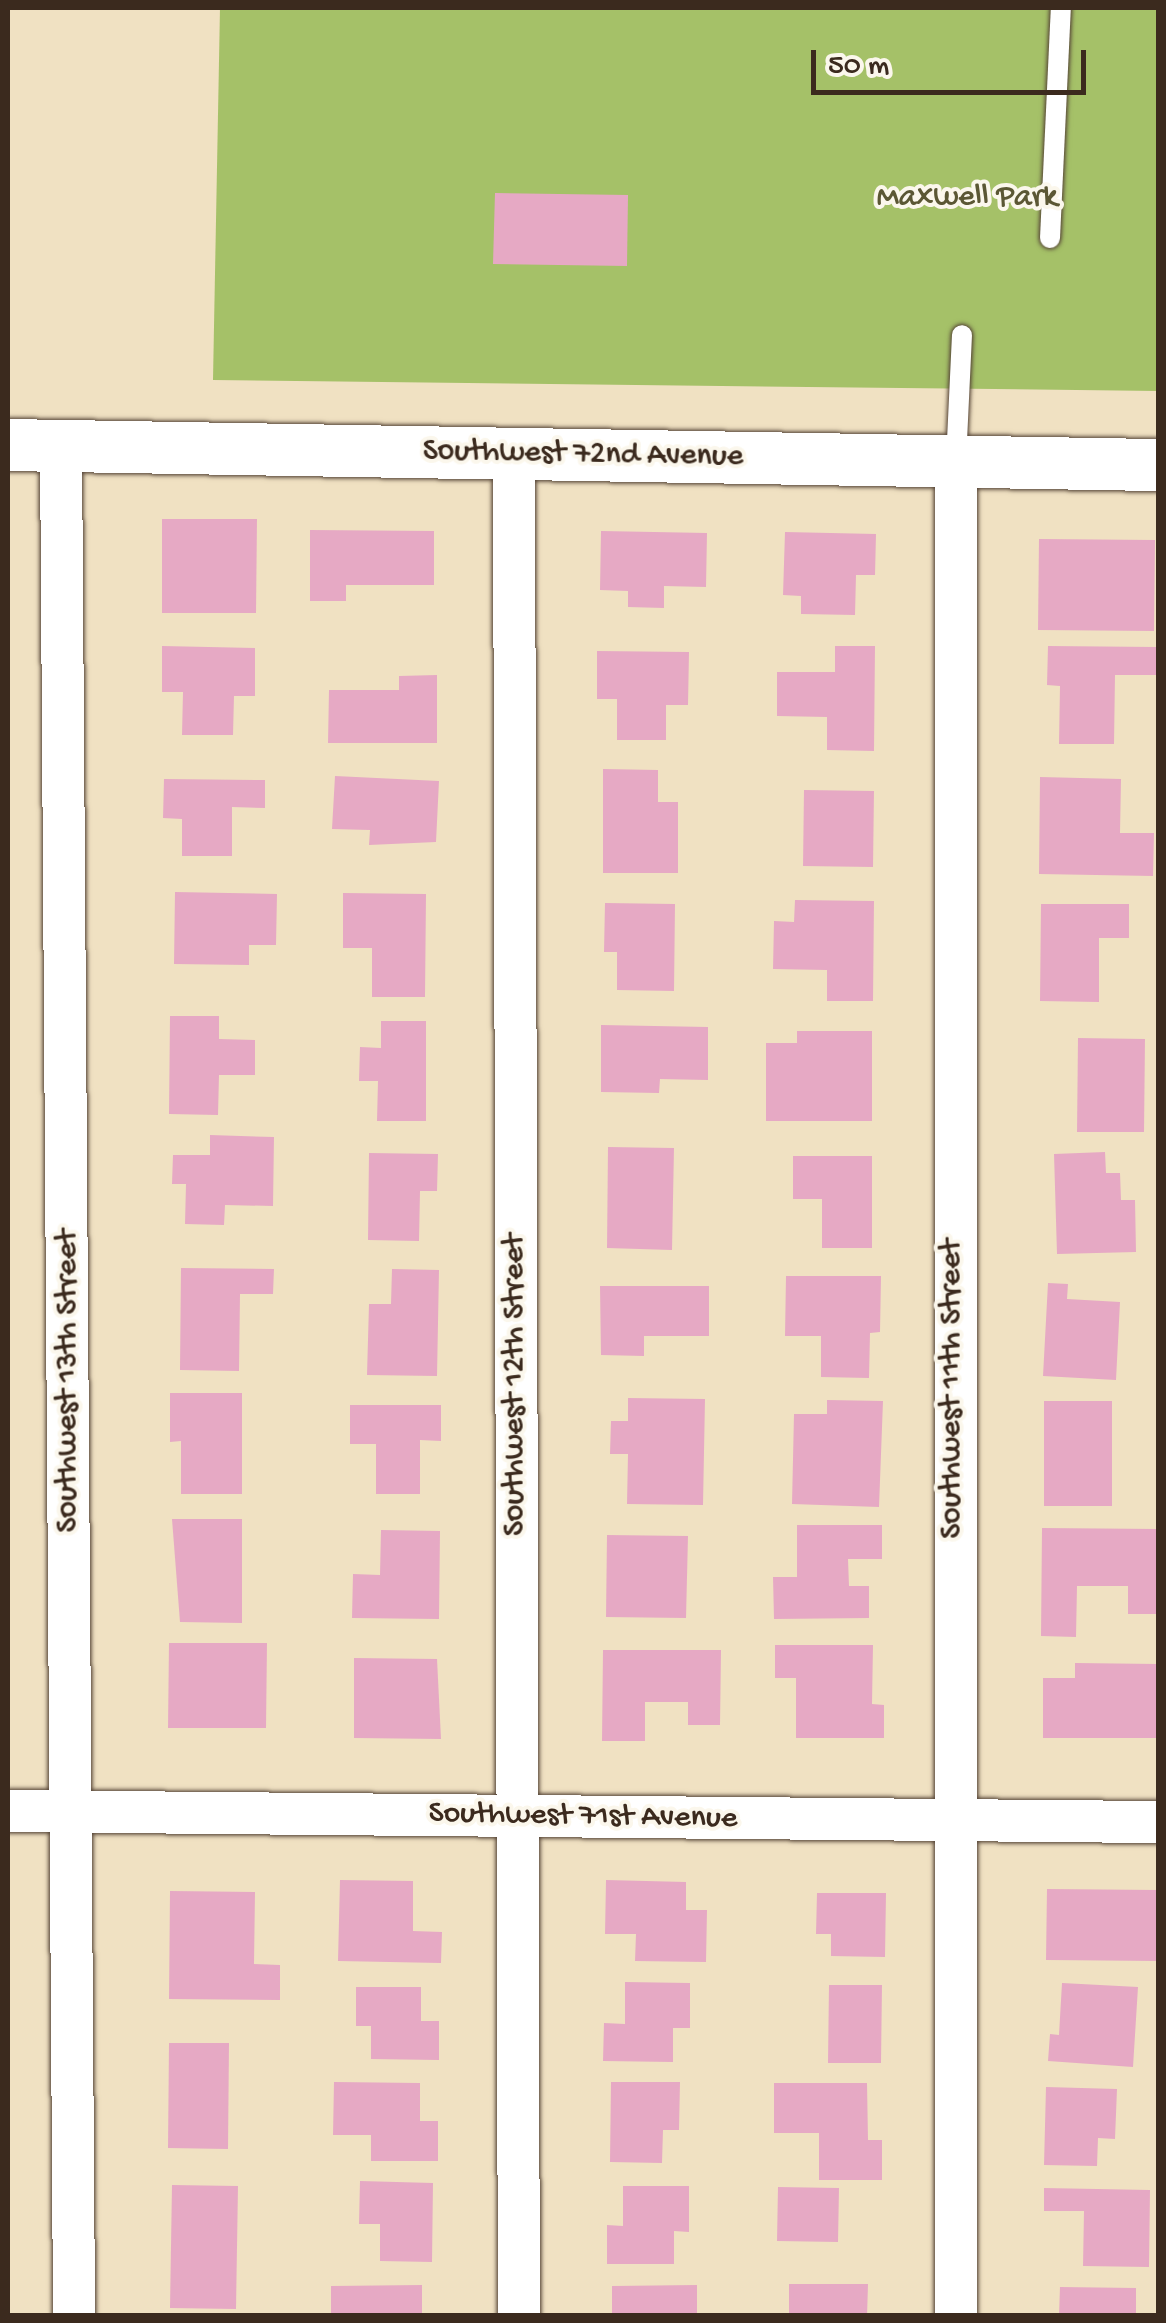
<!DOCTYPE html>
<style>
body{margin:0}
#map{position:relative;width:1166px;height:2323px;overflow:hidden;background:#f0e1c2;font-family:"Gochi Hand",sans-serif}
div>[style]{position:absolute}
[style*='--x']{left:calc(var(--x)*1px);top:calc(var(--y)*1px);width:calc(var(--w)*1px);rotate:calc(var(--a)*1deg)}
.green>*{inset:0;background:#a5c168}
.building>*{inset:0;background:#e6a9c4}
.roads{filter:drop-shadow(0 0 2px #564537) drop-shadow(0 0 2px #564537)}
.service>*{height:20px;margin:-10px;padding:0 10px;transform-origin:10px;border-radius:10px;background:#fff}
.minor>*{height:42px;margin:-21px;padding:0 21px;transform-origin:21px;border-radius:21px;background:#fff}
.tertiary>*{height:52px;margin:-26px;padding:0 26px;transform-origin:26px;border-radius:26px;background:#fff}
span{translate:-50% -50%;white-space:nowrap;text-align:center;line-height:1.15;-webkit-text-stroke:8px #fbf7ec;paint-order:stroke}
.park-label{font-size:32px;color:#5b5734}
.street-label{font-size:32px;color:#3b2a1e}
.frame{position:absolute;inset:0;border:10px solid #3b2a1e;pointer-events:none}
.scale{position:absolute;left:811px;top:50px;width:275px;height:45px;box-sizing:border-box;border:5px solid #3b2a1e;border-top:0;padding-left:12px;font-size:30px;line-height:35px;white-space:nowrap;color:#3b2a1e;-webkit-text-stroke:8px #fbf7ec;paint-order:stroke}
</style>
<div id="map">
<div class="green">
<i style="clip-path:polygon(220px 8px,1158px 8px,1158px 391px,213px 380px)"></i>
</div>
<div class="building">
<i style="clip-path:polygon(495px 193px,628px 195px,627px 266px,493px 264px)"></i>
<i style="clip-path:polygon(162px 519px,257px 519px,256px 613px,162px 613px)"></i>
<i style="clip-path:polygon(310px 530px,434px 531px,434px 585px,346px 585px,346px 601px,310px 601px)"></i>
<i style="clip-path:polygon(601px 531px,707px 533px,706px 587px,664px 586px,664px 608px,628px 607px,628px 591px,600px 590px)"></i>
<i style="clip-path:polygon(785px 532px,876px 534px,875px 575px,856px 575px,855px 615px,801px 614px,801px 596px,783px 595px)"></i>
<i style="clip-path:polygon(1039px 539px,1155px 540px,1154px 631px,1038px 630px)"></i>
<i style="clip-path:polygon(162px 646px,255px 648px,255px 696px,234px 696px,233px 735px,182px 735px,183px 692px,162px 692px)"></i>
<i style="clip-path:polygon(835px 646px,875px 646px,874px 751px,827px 750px,827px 717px,777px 716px,777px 672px,835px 672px)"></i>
<i style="clip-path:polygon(1048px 646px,1156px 647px,1156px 675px,1115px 675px,1114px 744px,1059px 744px,1060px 686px,1047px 685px)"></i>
<i style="clip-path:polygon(597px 651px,689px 652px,688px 705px,666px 705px,666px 740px,617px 740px,617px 699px,597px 699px)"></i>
<i style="clip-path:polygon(437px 675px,437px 743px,328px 743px,329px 690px,399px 690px,399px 676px)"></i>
<i style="clip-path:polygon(603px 769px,658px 770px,658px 802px,678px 802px,678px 873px,603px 873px)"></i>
<i style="clip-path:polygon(335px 776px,439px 781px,436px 842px,369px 845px,370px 830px,332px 829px)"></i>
<i style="clip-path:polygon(1040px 777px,1121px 779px,1120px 833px,1154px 833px,1153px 876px,1039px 874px)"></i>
<i style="clip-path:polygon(164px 779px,265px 780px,265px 808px,232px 807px,232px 856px,182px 856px,182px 819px,163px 818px)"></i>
<i style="clip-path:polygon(804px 790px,874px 791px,873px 867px,803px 866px)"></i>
<i style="clip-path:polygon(175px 892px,277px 894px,276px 945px,249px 945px,249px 965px,174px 964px)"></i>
<i style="clip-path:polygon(343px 893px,426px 894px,425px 997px,372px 997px,372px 948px,343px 948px)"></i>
<i style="clip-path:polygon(795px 900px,874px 901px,873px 1001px,827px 1001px,827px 970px,773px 969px,774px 921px,794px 922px)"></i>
<i style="clip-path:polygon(605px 903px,675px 904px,674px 991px,617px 990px,617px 952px,604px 952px)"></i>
<i style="clip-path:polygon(1041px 904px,1129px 904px,1129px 938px,1099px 938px,1099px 1002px,1040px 1001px)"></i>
<i style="clip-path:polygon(170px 1016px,219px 1016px,219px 1039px,255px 1040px,255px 1075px,219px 1075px,218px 1115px,169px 1114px)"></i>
<i style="clip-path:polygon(381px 1021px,426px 1021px,426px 1121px,377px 1121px,378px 1081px,359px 1081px,360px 1047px,381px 1048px)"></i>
<i style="clip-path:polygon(601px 1025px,708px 1027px,708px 1080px,660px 1079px,659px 1093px,601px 1092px)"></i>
<i style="clip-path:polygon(797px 1031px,872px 1031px,872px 1121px,766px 1121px,766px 1043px,797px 1043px)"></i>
<i style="clip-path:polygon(1078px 1038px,1145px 1039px,1144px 1132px,1077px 1132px)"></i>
<i style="clip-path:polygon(210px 1135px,274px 1137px,273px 1206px,225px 1205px,224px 1225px,185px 1224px,186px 1184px,172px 1184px,173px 1155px,210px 1155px)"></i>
<i style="clip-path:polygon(608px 1147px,674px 1148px,672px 1250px,607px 1248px)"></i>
<i style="clip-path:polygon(1105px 1152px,1106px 1173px,1120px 1173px,1121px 1200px,1135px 1200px,1136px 1252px,1057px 1254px,1054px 1154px)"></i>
<i style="clip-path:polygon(369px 1153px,438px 1154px,437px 1191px,420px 1191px,419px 1241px,368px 1240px)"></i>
<i style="clip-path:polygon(793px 1156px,872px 1156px,872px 1248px,822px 1248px,822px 1199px,793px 1199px)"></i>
<i style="clip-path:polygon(181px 1268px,274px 1269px,273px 1294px,240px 1294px,239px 1371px,180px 1370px)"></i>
<i style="clip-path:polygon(392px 1269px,439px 1270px,437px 1376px,367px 1375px,369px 1304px,391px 1304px)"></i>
<i style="clip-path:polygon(786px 1276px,881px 1276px,880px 1332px,870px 1333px,869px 1378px,821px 1377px,821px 1336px,785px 1336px)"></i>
<i style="clip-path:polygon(1048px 1283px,1068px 1284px,1067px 1299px,1120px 1302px,1116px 1380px,1043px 1376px)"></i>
<i style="clip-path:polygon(600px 1286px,709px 1286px,709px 1336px,644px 1336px,644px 1356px,601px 1355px)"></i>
<i style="clip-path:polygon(170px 1393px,242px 1393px,242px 1494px,181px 1494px,181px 1441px,170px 1442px)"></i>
<i style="clip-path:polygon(628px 1398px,705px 1399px,703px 1505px,627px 1504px,628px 1454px,610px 1454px,611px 1421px,628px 1421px)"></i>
<i style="clip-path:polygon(827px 1400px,883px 1401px,879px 1507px,792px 1504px,794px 1414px,827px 1414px)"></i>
<i style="clip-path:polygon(1044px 1401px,1112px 1401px,1112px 1506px,1044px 1506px)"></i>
<i style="clip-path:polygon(350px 1405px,441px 1405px,441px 1441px,420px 1440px,420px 1494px,376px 1494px,376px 1444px,350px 1444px)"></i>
<i style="clip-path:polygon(172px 1519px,242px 1519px,242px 1623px,180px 1622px)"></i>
<i style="clip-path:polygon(797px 1525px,882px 1525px,882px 1559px,848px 1559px,849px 1586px,869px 1586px,869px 1618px,774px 1619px,773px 1577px,797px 1577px)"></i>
<i style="clip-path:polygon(1042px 1528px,1158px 1529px,1158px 1614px,1128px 1614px,1128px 1586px,1077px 1586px,1076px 1637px,1041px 1636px)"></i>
<i style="clip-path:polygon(381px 1530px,440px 1531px,439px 1619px,352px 1618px,353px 1574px,380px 1575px)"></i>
<i style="clip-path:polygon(607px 1535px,688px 1536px,686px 1618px,606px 1617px)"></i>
<i style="clip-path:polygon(169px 1643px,267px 1643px,266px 1728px,168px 1728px)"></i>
<i style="clip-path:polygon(775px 1645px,873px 1645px,872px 1704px,884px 1705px,884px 1738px,796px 1738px,796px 1678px,775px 1678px)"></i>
<i style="clip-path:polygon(603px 1650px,721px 1650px,720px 1725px,688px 1725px,688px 1702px,645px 1702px,645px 1741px,602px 1741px)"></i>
<i style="clip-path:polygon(354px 1658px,437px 1659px,441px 1739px,354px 1738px)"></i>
<i style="clip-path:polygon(1075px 1663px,1158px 1664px,1158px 1738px,1043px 1738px,1043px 1678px,1075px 1678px)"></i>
<i style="clip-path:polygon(340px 1880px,413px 1881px,413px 1931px,442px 1932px,441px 1963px,338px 1961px)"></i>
<i style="clip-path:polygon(606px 1880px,686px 1882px,686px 1910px,707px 1910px,706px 1962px,635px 1961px,636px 1934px,605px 1934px)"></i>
<i style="clip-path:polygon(1047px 1889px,1158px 1890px,1158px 1961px,1046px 1960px)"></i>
<i style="clip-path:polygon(170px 1891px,255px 1892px,254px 1964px,280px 1965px,280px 2000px,169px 1999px)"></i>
<i style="clip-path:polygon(817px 1893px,886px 1893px,885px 1957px,831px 1956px,831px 1934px,816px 1934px)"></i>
<i style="clip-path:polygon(625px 1982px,690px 1983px,690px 2028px,673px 2028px,673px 2062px,603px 2061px,604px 2023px,625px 2024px)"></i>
<i style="clip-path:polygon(1062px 1983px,1138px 1987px,1133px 2067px,1048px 2061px,1050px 2034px,1059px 2035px)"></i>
<i style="clip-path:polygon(829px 1985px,882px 1985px,881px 2063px,828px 2063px)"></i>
<i style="clip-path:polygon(356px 1987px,421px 1987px,421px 2021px,439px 2021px,439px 2060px,371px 2059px,371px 2026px,356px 2026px)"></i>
<i style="clip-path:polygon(169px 2043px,229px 2043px,228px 2149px,168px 2148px)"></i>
<i style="clip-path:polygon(334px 2082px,420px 2083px,420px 2121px,438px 2121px,438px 2161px,371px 2161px,371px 2135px,333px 2135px)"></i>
<i style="clip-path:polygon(611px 2082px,680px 2082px,679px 2130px,663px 2130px,662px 2163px,610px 2162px)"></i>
<i style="clip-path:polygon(774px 2083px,867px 2083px,868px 2140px,882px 2140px,882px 2180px,819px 2180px,819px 2133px,774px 2133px)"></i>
<i style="clip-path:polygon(1046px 2087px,1117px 2089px,1115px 2139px,1098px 2138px,1097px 2166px,1044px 2165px)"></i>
<i style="clip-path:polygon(360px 2181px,433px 2183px,432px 2262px,380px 2261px,380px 2224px,359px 2224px)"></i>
<i style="clip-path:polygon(172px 2185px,238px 2186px,236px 2309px,170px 2308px)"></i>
<i style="clip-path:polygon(623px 2186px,689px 2186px,689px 2232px,674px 2231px,674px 2264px,607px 2264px,607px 2225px,623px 2226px)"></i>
<i style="clip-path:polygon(778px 2187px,839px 2188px,838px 2242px,777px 2241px)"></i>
<i style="clip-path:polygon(1044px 2188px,1150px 2190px,1149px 2267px,1083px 2266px,1084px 2211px,1044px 2211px)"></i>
<i style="clip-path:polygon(789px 2284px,868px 2284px,867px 2316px,789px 2316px)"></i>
<i style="clip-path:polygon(422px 2285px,422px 2316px,331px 2316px,331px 2286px)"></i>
<i style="clip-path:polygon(697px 2285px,697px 2316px,612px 2316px,612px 2286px)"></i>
<i style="clip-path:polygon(1060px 2287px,1136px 2288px,1136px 2316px,1059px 2316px)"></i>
</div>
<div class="roads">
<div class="service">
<i style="--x:1050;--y:238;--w:230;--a:-87.3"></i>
<i style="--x:956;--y:462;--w:127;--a:-87.3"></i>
</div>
<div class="minor">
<i style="--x:61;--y:446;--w:1870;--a:89.6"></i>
<i style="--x:514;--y:454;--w:1862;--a:89.85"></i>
<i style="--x:956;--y:462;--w:1854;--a:90"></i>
<i style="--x:8;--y:1811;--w:1150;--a:0.55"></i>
</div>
<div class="tertiary">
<i style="--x:8;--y:445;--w:1150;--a:1"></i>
</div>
</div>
<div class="park-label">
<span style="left:967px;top:198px">Maxwell Park</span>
</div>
<div class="street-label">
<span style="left:583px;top:455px;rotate:1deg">Southwest 72nd Avenue</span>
<span style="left:69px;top:1381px;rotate:-90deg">Southwest 13th Street</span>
<span style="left:516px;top:1385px;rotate:-90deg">Southwest 12th Street</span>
<span style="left:953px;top:1389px;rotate:-90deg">Southwest 11th Street</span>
<span style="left:583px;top:1817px;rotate:1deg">Southwest 71st Avenue</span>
</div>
<div class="frame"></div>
<div class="scale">50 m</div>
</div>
